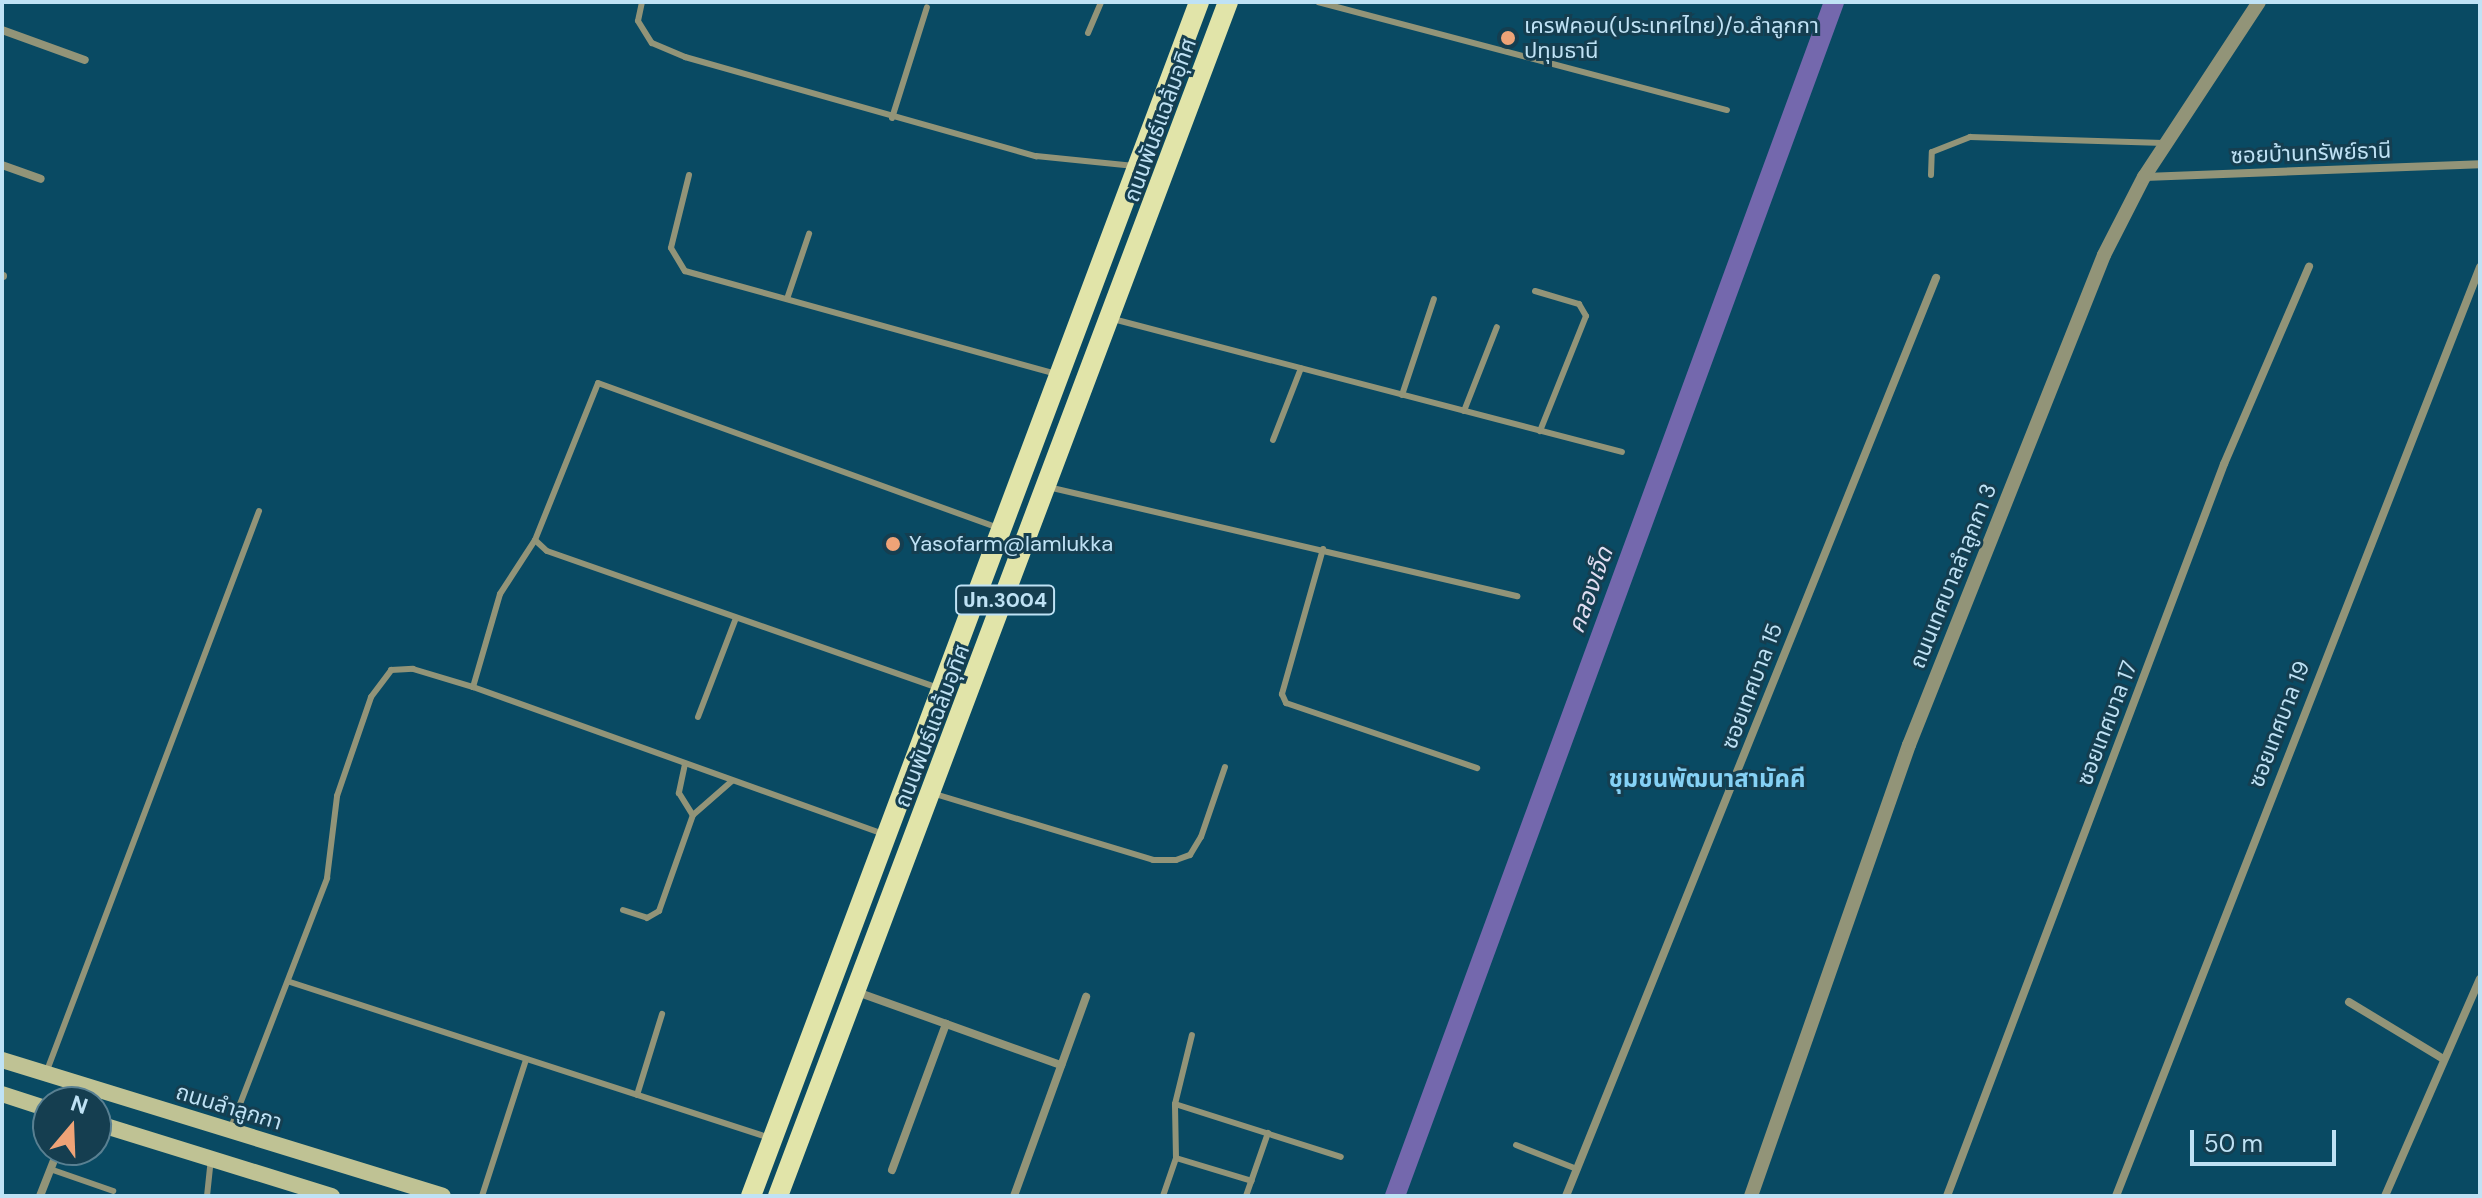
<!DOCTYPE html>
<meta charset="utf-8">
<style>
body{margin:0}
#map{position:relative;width:2482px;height:1198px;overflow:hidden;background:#094a63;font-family:"DM Sans","Noto Sans Thai",sans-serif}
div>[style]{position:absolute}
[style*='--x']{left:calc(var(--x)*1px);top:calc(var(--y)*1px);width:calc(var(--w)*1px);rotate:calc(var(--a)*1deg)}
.canal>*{height:20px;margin:-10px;padding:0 10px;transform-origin:10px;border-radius:10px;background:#7468ad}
.service>*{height:6px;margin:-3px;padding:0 3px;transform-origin:3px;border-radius:3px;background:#929478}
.minor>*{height:8px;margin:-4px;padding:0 4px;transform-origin:4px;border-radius:4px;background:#929478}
.tertiary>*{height:14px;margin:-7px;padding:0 7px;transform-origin:7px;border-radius:7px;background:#929478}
.secondary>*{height:16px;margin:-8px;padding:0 8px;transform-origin:8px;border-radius:8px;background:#bfc294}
.primary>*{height:20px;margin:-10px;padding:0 10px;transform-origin:10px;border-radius:10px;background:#e1e4a9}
.dots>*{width:22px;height:22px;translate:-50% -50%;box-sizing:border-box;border:4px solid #153e50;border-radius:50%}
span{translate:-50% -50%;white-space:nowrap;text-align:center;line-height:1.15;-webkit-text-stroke:6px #153e50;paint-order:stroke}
.shield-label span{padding:2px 6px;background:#153e50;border:2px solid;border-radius:6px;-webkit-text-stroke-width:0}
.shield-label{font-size:20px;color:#bfe2f5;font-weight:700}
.poi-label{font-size:22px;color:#bfe2f5}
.left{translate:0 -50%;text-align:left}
.street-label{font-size:22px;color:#bfe2f5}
.water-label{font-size:24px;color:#dfddf1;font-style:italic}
.neighbourhood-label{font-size:24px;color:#85d1f5;font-weight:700}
.frame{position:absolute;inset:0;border:4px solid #bfe2f5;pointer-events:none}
.north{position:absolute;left:32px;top:1086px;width:80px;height:80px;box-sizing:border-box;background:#153e50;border:2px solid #598092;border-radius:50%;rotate:19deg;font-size:22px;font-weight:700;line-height:32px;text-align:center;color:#bfe2f5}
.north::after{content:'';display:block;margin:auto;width:28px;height:36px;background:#efa377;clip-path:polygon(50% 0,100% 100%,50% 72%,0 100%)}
.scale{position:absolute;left:2190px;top:1130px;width:146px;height:36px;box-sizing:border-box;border:4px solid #bfe2f5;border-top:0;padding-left:10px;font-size:24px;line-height:28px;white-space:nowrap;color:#bfe2f5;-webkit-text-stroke:6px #153e50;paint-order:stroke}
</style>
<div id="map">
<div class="canal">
<i style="--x:1395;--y:1196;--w:1272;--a:-69.81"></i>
</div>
<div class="service">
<i style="--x:642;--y:2;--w:19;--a:102"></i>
<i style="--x:638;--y:21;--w:26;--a:58"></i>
<i style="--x:652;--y:43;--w:36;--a:23"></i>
<i style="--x:685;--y:57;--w:365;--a:15.8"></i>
<i style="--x:1036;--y:156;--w:99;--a:5.8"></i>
<i style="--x:1318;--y:2;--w:423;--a:14.8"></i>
<i style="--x:1088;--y:33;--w:34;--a:-67"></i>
<i style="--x:892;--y:118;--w:116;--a:-72.5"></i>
<i style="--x:689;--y:175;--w:75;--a:103.9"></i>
<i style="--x:671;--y:248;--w:27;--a:59"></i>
<i style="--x:685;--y:271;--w:385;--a:15.5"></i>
<i style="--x:1931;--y:175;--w:23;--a:-88"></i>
<i style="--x:1932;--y:152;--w:41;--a:-21.5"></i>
<i style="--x:1970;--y:137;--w:194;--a:1.8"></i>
<i style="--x:1535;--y:291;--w:46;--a:16.5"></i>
<i style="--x:1579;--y:304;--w:14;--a:60"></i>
<i style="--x:1586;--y:316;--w:124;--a:111.8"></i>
<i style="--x:787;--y:299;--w:69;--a:-71.3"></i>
<i style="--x:1113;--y:319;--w:526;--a:14.64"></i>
<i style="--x:1402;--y:395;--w:101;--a:-71.6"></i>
<i style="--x:1464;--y:411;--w:90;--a:-68.6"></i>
<i style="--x:1273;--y:440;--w:77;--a:-68.7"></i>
<i style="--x:1048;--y:487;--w:482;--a:13.1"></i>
<i style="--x:535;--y:540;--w:16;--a:43"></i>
<i style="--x:547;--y:551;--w:415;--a:19.3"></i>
<i style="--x:1323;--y:549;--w:151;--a:105.8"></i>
<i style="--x:1282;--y:694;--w:10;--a:66"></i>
<i style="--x:1286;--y:703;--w:202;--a:18.8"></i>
<i style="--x:473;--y:687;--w:97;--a:-73.8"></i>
<i style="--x:500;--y:594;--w:64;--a:-57.1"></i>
<i style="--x:535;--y:540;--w:169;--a:-68.1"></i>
<i style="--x:598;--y:383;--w:426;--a:19.9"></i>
<i style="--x:698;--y:717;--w:106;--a:-69"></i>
<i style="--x:685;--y:764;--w:30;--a:102"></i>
<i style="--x:679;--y:793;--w:26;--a:58"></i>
<i style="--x:935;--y:794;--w:228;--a:16.8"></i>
<i style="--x:1153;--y:860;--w:23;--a:0"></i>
<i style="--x:1176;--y:860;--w:15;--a:-20"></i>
<i style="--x:1190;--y:855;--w:21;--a:-59"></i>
<i style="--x:1201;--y:837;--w:74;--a:-71.1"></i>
<i style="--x:623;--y:910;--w:25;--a:18"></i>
<i style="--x:647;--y:918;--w:14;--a:-30"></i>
<i style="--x:659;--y:911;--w:102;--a:-70.5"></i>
<i style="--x:693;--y:815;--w:52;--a:-41.1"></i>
<i style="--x:290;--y:982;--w:505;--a:18"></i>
<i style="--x:46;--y:1073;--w:601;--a:-69.24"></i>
<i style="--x:637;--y:1095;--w:85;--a:-72.8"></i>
<i style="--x:1175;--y:1104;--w:174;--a:17.7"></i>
<i style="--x:230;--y:1130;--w:270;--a:-68.9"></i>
<i style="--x:327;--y:878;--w:83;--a:-83"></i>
<i style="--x:337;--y:796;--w:105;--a:-71"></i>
<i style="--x:371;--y:697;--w:34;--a:-53"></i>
<i style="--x:391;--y:670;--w:22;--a:-3"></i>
<i style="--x:413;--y:669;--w:63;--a:16.7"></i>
<i style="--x:473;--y:687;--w:436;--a:19.7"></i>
<i style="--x:1516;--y:1145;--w:66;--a:21.5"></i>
<i style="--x:1176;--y:1158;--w:79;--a:16.8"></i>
<i style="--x:50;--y:1169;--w:67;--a:19.2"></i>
<i style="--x:207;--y:1196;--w:36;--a:-84"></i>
<i style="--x:482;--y:1196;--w:143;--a:-72.1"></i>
<i style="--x:1163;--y:1196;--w:40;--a:-71.1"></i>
<i style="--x:1176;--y:1158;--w:54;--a:-91.1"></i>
<i style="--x:1175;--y:1104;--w:71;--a:-76.2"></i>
<i style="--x:1246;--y:1196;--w:67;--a:-70.8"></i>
</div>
<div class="minor">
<i style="--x:2;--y:30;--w:88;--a:19.9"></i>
<i style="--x:2;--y:165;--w:41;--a:19.7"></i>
<i style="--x:2145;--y:177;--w:335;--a:-2.2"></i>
<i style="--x:2;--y:276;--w:1;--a:0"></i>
<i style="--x:857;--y:992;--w:217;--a:19.7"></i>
<i style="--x:2349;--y:1002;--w:109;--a:31.1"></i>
<i style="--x:892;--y:1170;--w:156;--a:-69.7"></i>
<i style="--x:40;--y:1196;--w:49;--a:-68.6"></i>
<i style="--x:1014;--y:1196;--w:212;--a:-70.1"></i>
<i style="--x:1566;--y:1196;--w:990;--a:-68.05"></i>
<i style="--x:1947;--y:1196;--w:783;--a:-69.27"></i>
<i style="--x:2224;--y:464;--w:215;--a:-66.7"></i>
<i style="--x:2116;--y:1196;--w:998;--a:-68.6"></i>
<i style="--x:2385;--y:1196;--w:237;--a:-66.4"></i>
</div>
<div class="tertiary">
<i style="--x:1751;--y:1196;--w:478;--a:-70.7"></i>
<i style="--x:1909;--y:745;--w:527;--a:-68.3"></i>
<i style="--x:2104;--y:255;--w:88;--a:-62.9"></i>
<i style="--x:2144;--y:177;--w:209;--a:-56.7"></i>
</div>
<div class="secondary">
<i style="--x:2;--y:1060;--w:461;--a:17.1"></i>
<i style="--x:2;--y:1094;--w:48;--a:18.1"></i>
<i style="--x:96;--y:1123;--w:247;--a:17.2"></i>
</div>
<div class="primary">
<i style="--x:751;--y:1196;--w:1275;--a:-69.43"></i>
<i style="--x:778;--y:1196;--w:1276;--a:-69.35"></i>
</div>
<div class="dots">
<i style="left:1508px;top:38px;background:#efa377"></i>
<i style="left:893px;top:544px;background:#efa377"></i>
</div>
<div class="shield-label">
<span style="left:1005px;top:600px">ปท.3004</span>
</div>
<div class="poi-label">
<span class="left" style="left:1524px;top:38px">เครฟคอน(ประเทศไทย)/อ.ลำลูกกา<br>ปทุมธานี</span>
<span class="left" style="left:909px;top:544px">Yasofarm@lamlukka</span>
</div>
<div class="street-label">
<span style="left:1160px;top:120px;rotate:-70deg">ถนนพันธ์แฉล้มอุทิศ</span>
<span style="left:2311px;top:153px;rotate:-2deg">ซอยบ้านทรัพย์ธานี</span>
<span style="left:1953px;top:576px;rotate:-68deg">ถนนเทศบาลลำลูกกา 3</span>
<span style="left:1752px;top:686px;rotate:-69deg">ซอยเทศบาล 15</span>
<span style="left:2107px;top:723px;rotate:-69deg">ซอยเทศบาล 17</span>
<span style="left:2279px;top:724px;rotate:-69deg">ซอยเทศบาล 19</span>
<span style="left:932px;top:726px;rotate:-69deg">ถนนพันธ์แฉล้มอุทิศ</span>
<span style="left:229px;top:1107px;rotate:17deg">ถนนลำลูกกา</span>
</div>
<div class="water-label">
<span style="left:1590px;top:590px;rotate:-70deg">คลองเจ็ด</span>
</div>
<div class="neighbourhood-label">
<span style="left:1707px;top:779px">ชุมชนพัฒนาสามัคคี</span>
</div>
<div class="frame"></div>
<div class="north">N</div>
<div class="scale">50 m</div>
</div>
